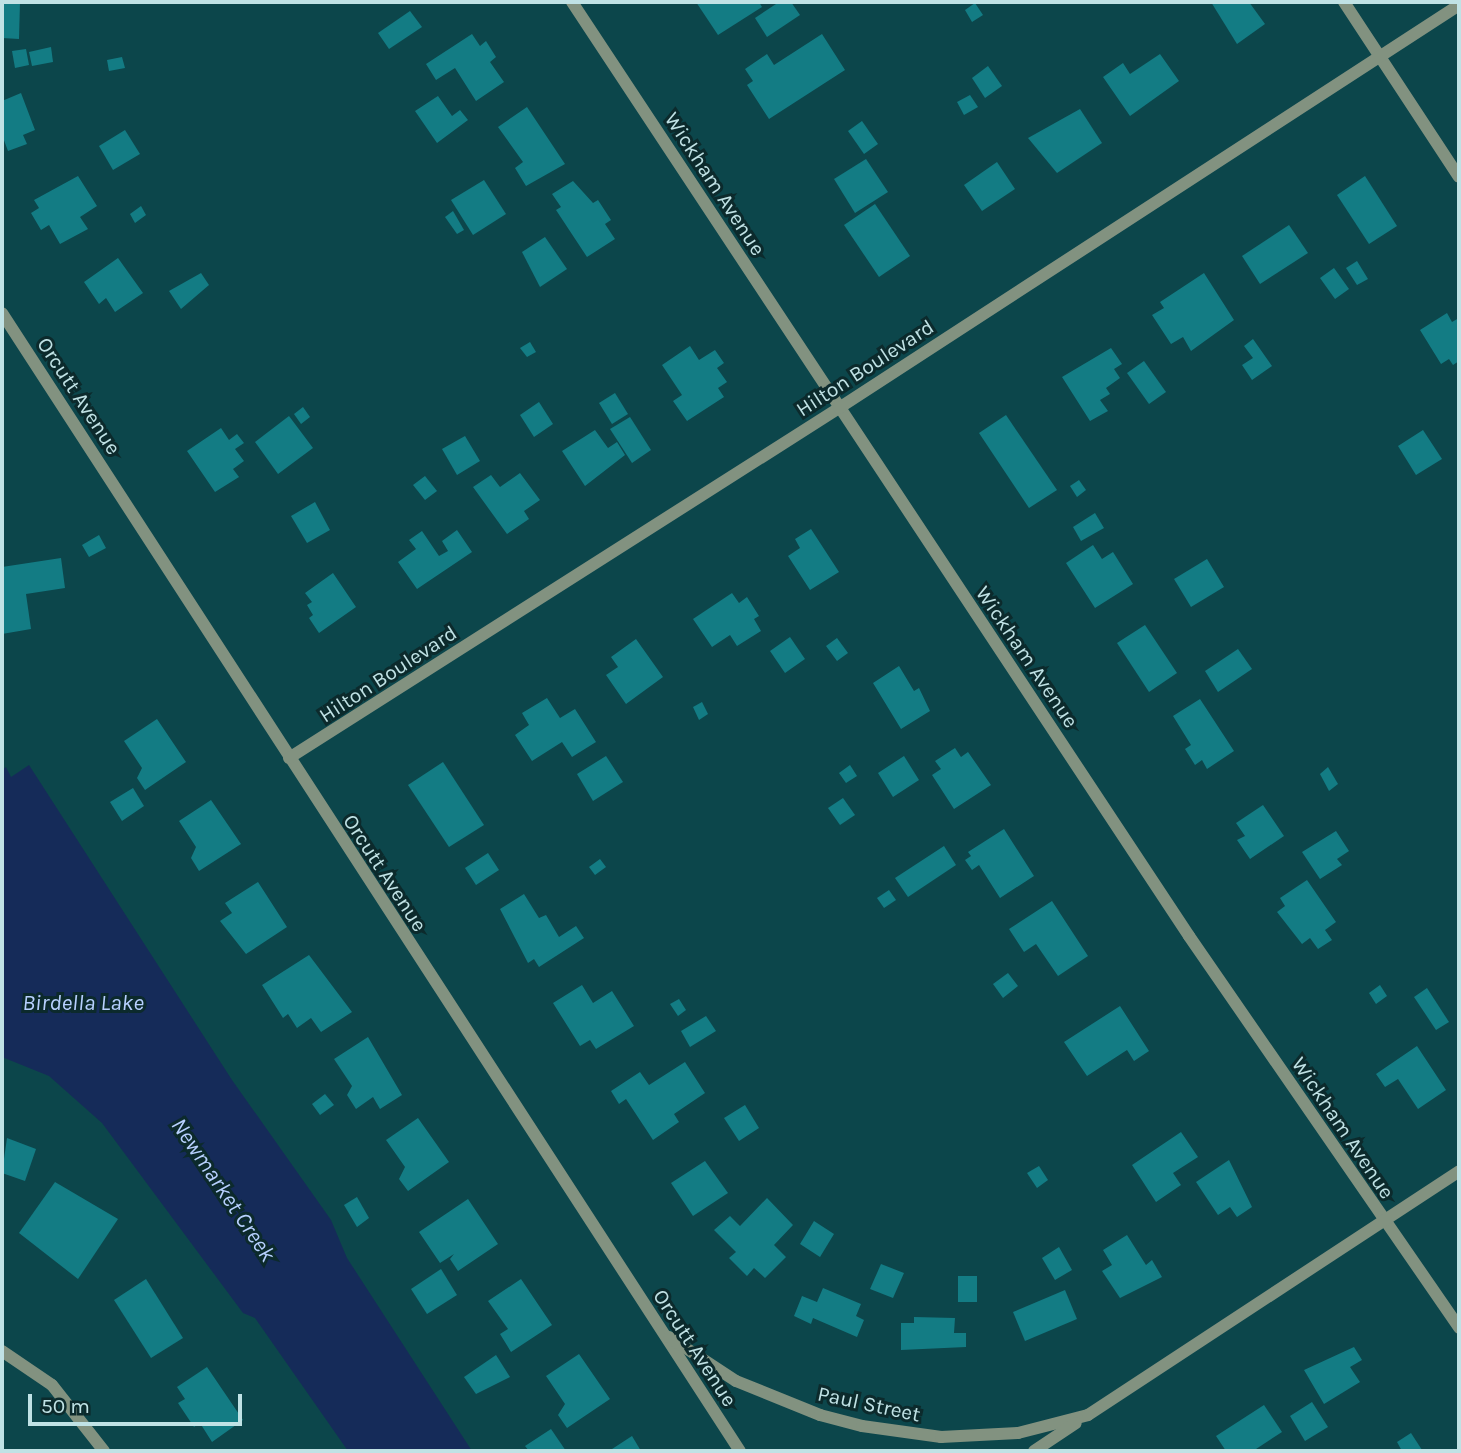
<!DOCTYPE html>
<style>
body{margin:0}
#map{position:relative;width:1461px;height:1453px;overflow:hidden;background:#0c464b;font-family:Karla,sans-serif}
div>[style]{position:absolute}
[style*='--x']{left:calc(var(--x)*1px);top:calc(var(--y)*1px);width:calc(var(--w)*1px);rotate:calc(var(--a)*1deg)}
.water>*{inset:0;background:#152b59}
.building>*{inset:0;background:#137c84}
.minor>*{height:12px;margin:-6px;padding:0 6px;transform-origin:6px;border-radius:6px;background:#829280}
span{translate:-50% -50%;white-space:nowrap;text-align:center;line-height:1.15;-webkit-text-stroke:6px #0c2a2c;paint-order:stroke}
.street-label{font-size:21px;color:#c0e2e5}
.water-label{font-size:23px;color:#b7d0fe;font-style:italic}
.frame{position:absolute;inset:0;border:4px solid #c0e2e5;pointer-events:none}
.scale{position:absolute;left:28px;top:1394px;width:214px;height:32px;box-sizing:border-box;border:4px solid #c0e2e5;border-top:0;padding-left:9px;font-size:21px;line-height:24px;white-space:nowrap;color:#c0e2e5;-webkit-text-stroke:5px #0c2a2c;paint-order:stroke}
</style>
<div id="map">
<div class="water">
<i style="clip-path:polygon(29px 765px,232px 1080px,331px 1220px,347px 1258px,472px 1451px,348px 1451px,255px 1318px,243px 1313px,102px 1123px,49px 1076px,2px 1057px,2px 770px,6px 767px,11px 777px)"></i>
</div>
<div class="building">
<i style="clip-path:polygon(2px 2px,20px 2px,19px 39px,2px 38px)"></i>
<i style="clip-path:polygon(696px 2px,759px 2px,762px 7px,718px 35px)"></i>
<i style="clip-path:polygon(779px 2px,791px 2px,800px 15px,767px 37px,755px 18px)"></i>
<i style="clip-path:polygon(1211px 2px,1249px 2px,1265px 24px,1237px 44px)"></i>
<i style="clip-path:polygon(975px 3px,983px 15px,972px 22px,965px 10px)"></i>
<i style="clip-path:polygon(410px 11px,422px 27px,389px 49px,378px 33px)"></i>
<i style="clip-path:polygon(472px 34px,480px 46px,486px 41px,496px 57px,490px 62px,504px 82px,476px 101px,455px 68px,436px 80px,426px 64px)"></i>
<i style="clip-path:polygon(822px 34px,845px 70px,769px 119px,747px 85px,753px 81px,745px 69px,767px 54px,774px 65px)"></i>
<i style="clip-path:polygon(51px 47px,53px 62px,32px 66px,29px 52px)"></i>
<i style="clip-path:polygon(26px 49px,29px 65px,15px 68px,12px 51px)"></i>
<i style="clip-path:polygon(1160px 54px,1179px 81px,1130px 116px,1103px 77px,1123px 63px,1130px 74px)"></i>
<i style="clip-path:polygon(122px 57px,125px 68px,109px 71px,107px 60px)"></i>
<i style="clip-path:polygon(988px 66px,1002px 86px,985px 98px,972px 78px)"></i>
<i style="clip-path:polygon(21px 93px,35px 130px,23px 135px,27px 144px,8px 151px,2px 135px,2px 101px)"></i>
<i style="clip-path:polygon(970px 95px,978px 107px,964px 115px,957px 102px)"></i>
<i style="clip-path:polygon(438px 96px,452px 116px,460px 110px,468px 120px,437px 143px,415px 111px)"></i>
<i style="clip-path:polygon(527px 107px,565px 164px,526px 186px,515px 168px,523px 162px,498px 127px)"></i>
<i style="clip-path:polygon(1080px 109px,1102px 143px,1057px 173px,1028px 138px)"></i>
<i style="clip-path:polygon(862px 121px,878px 144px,864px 154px,848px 131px)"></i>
<i style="clip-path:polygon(125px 130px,140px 154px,113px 170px,99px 146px)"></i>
<i style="clip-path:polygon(866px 159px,888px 192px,855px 213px,834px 179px)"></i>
<i style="clip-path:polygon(997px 162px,1015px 189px,982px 211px,964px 185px)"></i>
<i style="clip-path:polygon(78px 176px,97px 206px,80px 217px,88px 229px,60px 244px,49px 225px,41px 230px,31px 213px,39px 208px,34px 200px)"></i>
<i style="clip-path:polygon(1365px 176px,1397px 226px,1369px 244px,1337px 195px)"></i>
<i style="clip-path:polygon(484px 180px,506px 214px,473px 235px,451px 200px)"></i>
<i style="clip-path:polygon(573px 181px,593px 203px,598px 200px,611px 220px,605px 224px,615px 239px,587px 257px,556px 210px,561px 207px,552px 194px)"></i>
<i style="clip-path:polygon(875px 204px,910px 256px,879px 277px,844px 225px)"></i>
<i style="clip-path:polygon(141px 206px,146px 215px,135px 223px,130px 214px)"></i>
<i style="clip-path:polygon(453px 211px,464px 230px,457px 234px,445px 217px)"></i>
<i style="clip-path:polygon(1289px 225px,1308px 253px,1260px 284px,1242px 256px)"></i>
<i style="clip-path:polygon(545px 237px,567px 269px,540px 287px,522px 252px)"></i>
<i style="clip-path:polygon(118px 258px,143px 293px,115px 312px,106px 298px,99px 304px,84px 282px)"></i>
<i style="clip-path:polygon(1357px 261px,1368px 279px,1357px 285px,1346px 268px)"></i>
<i style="clip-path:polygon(1334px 268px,1349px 289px,1335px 299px,1320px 278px)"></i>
<i style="clip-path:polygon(201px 273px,209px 285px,181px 309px,169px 291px)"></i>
<i style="clip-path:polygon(1204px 273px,1234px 320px,1191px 351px,1183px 337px,1171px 344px,1152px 315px,1164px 308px,1160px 302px)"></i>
<i style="clip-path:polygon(1447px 313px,1452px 322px,1459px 318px,1459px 361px,1453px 365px,1449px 359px,1441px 364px,1420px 330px)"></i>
<i style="clip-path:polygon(1253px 339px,1272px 366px,1252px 380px,1242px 365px,1253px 358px,1244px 346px)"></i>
<i style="clip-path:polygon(530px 342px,536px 352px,527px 357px,520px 348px)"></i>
<i style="clip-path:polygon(690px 346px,699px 360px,715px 350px,724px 363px,717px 368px,727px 382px,718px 388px,724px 397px,687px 421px,673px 401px,682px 395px,662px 365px)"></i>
<i style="clip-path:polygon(1111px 348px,1122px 364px,1114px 369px,1120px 378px,1106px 388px,1110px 394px,1100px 400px,1108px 411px,1090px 421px,1062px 377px)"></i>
<i style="clip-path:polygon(1144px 361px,1166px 392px,1149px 404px,1127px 373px)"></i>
<i style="clip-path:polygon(615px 393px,628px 414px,612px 424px,599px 403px)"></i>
<i style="clip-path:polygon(539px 402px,553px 424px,534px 437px,520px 415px)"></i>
<i style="clip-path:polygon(303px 407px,310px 417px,301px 424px,294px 414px)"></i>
<i style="clip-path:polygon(1006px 415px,1057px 490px,1029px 508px,979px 433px)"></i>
<i style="clip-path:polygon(289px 416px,313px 448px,278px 474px,255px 442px)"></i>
<i style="clip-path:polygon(630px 417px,651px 450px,632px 463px,610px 429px)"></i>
<i style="clip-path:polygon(221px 428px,229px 440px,237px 434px,244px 443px,235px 449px,244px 461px,233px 469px,239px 477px,215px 492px,187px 451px)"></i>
<i style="clip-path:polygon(595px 430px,608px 448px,617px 442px,625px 455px,585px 486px,562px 451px)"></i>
<i style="clip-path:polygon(1423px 430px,1442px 459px,1416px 475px,1398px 446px)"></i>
<i style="clip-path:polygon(465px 436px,480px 461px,457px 475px,442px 449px)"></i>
<i style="clip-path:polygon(520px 473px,540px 500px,524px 511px,529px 519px,507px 534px,473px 487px,491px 475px,500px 487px)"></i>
<i style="clip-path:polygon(425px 476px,437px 491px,425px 500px,413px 485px)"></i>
<i style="clip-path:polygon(1079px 480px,1086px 490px,1077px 497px,1070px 486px)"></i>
<i style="clip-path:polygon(315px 502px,330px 530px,307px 543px,291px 516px)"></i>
<i style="clip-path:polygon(1095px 513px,1104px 528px,1081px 541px,1073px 527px)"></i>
<i style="clip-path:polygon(811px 529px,839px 572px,810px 590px,788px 556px,800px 548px,795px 539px)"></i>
<i style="clip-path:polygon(457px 530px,472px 552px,417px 589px,398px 562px,416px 549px,409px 540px,422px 531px,439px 556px,448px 551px,442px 541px)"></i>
<i style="clip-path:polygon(99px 535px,106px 548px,89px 557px,82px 545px)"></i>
<i style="clip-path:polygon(1093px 545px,1102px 559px,1113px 552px,1133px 584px,1095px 608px,1066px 563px)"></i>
<i style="clip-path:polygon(61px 558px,65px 588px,26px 594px,31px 629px,2px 634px,2px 567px)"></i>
<i style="clip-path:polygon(1207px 559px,1224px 587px,1191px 607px,1174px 579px)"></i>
<i style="clip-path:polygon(333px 573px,356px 607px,319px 633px,309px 618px,313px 615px,307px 605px,312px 602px,305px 593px)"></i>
<i style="clip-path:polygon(732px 593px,739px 603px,747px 597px,759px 616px,754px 619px,761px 631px,737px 646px,730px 635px,712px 647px,693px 619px)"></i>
<i style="clip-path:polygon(1145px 625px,1177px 673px,1149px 692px,1117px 643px)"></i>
<i style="clip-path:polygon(790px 637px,805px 659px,785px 673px,770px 651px)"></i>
<i style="clip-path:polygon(837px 638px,848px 653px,837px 661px,826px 646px)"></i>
<i style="clip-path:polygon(636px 639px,663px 677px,626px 704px,606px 675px,618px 667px,611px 657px)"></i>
<i style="clip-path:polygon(1238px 649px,1252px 669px,1218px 692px,1205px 671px)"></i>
<i style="clip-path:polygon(899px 666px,914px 691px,919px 688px,930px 711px,901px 729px,873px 683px)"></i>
<i style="clip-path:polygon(547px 698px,560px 718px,575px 709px,596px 742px,572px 757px,562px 742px,532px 761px,515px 735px,529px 725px,522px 713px)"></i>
<i style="clip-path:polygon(1200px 699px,1234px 751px,1207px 769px,1202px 760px,1195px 765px,1185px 749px,1191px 745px,1173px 716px)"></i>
<i style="clip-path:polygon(702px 702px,708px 714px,699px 720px,693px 707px)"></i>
<i style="clip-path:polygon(157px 719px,186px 762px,145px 790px,137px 778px,142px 768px,124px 741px)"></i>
<i style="clip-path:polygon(955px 748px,961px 757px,968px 752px,991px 785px,954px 809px,932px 775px,941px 769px,935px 761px)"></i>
<i style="clip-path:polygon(606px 756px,623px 782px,593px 801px,577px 774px)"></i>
<i style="clip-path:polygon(904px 756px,919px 780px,893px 797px,878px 773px)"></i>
<i style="clip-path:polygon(443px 762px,484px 825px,449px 847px,408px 785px)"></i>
<i style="clip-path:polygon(850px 765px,857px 776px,846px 783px,839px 773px)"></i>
<i style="clip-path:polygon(1328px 767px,1338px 784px,1329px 791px,1320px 774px)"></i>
<i style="clip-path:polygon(133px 788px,144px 806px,122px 821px,110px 802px)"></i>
<i style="clip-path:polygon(843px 798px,855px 815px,840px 825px,828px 808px)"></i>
<i style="clip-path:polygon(211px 800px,241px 844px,199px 871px,191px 858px,196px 847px,179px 821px)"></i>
<i style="clip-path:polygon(1263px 805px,1284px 836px,1250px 859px,1237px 840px,1245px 836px,1236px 823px)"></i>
<i style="clip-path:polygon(1004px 829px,1034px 876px,1000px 898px,979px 865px,972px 870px,965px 860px,971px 856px,968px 852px)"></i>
<i style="clip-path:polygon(1336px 831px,1349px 851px,1337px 859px,1342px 865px,1320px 879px,1302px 852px)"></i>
<i style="clip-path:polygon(944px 846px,956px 865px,908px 897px,895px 878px)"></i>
<i style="clip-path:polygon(488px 853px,499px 870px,476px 885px,465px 868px)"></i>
<i style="clip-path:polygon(600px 859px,606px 867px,595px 875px,589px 867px)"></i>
<i style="clip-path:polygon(1307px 880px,1336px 922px,1325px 930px,1332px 940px,1318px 949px,1310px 938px,1302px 944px,1277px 912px,1285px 906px,1280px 898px)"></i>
<i style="clip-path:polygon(258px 882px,287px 927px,246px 954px,220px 921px,232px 913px,225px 903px)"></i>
<i style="clip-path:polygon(889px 890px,896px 900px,884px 908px,877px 898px)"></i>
<i style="clip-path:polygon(524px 894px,539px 918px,546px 915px,559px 937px,576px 926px,584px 938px,539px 967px,534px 959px,528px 963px,500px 909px)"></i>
<i style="clip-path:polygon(1052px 901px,1088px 956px,1058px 976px,1036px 944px,1024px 952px,1009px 929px)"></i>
<i style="clip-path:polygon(309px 955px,352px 1012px,321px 1032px,311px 1018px,297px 1028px,288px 1014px,283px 1018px,262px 985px)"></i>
<i style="clip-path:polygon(1008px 973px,1018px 986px,1003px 998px,993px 984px)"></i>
<i style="clip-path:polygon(582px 985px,593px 1003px,612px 991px,634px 1026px,596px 1049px,590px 1040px,580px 1046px,553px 1003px)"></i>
<i style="clip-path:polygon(1380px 985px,1387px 996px,1376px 1004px,1369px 993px)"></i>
<i style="clip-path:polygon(1427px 988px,1449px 1022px,1436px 1030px,1414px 997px)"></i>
<i style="clip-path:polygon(679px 999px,686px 1010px,678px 1016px,670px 1004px)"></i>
<i style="clip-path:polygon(1120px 1006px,1149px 1051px,1134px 1061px,1127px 1050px,1087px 1076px,1064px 1042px)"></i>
<i style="clip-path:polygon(706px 1016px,716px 1031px,690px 1047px,681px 1031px)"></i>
<i style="clip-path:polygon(368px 1037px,402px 1095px,380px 1109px,373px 1097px,356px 1109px,347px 1095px,352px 1086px,334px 1059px)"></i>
<i style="clip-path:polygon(1417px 1046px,1446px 1090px,1418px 1109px,1398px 1079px,1385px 1087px,1376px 1074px)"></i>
<i style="clip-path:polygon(685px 1062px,705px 1093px,674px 1114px,679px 1122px,653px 1140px,626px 1099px,619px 1104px,611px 1091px,640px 1072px,649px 1085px)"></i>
<i style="clip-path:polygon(325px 1094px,334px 1105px,320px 1115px,312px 1104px)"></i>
<i style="clip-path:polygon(745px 1105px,759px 1128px,739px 1141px,724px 1118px)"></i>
<i style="clip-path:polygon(418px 1118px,449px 1162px,408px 1191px,399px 1179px,405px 1167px,386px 1140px)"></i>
<i style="clip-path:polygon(1181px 1132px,1198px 1157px,1173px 1173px,1181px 1185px,1156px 1202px,1132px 1165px)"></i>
<i style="clip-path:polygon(7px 1138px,36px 1149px,25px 1181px,2px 1173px)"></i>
<i style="clip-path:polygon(1229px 1160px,1252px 1207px,1237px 1217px,1230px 1207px,1218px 1215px,1196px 1182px)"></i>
<i style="clip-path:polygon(705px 1161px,728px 1193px,693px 1216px,671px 1183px)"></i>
<i style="clip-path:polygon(1039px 1166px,1048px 1180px,1037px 1188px,1027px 1173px)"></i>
<i style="clip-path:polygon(55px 1182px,118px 1219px,78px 1279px,19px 1233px)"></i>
<i style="clip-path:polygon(357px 1197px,369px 1218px,357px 1227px,344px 1205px)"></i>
<i style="clip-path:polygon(767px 1198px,793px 1225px,774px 1245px,786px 1257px,765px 1278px,754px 1268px,747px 1276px,729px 1258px,736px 1252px,714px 1230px,730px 1216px,740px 1226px)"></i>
<i style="clip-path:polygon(468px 1199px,498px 1244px,458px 1271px,450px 1259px,454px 1254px,440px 1263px,419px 1232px)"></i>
<i style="clip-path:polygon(814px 1221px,834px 1234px,820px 1257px,800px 1244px)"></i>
<i style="clip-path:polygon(1127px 1235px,1146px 1265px,1152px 1260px,1162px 1277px,1120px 1298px,1102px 1271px,1112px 1265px,1103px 1250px)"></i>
<i style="clip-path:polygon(1059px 1247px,1072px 1270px,1055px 1280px,1042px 1258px)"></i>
<i style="clip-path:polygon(881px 1264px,904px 1273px,893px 1298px,870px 1289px)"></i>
<i style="clip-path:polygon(441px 1269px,457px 1295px,427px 1314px,411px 1289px)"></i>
<i style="clip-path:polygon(958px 1276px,977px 1276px,977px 1302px,958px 1302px)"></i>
<i style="clip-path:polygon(146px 1279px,183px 1338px,151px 1358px,114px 1300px)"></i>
<i style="clip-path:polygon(521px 1279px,552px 1325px,511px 1352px,500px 1334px,508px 1329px,488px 1301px)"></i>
<i style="clip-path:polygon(823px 1288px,861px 1304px,856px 1316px,864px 1320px,857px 1337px,813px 1318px,811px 1324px,794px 1316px,802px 1296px,817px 1302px)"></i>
<i style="clip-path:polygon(1065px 1290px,1077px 1319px,1025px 1341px,1013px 1312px)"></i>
<i style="clip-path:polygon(914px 1317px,955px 1318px,954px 1333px,966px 1333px,966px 1347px,901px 1350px,901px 1323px,914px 1323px)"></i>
<i style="clip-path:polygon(1354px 1347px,1362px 1360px,1350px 1367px,1360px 1382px,1324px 1404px,1304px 1370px)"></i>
<i style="clip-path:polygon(579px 1354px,610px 1399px,567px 1428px,558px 1415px,565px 1404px,546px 1376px)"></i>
<i style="clip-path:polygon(496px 1355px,510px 1377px,476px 1394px,464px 1377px)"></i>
<i style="clip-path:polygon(207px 1367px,243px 1420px,212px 1442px,200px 1423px,194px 1427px,178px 1403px,185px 1399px,177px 1387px)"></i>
<i style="clip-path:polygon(1312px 1402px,1328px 1427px,1305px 1441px,1290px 1416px)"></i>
<i style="clip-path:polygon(1264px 1405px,1282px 1432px,1253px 1451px,1226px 1451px,1216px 1436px)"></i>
<i style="clip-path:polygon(551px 1429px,566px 1451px,529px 1451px,525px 1446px)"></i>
<i style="clip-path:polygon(1411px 1433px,1422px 1450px,1402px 1451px,1397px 1442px)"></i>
<i style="clip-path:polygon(632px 1436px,641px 1451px,609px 1451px)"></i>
</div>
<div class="minor">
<i style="--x:572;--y:2;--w:1119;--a:56.55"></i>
<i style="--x:1189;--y:936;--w:476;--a:55.4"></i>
<i style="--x:1344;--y:2;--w:209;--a:56.7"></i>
<i style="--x:2;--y:313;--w:1356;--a:57.04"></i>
<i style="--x:289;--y:758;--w:652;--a:-32.47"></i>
<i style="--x:839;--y:408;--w:739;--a:-33.02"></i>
<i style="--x:669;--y:1337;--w:80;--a:33.3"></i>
<i style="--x:736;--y:1381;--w:91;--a:22"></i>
<i style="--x:820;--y:1415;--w:43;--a:14.7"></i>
<i style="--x:862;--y:1426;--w:80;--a:7.9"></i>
<i style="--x:941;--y:1437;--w:77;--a:-3"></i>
<i style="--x:1018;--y:1433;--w:72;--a:-14.4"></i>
<i style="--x:1088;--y:1415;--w:444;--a:-33.3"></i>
<i style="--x:2;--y:1351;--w:60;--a:34.2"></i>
<i style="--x:52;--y:1385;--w:84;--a:51.8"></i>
<i style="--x:1034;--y:1451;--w:50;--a:-33.7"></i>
</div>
<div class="street-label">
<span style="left:715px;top:184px;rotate:57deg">Wickham Avenue</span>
<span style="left:865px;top:368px;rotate:-33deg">Hilton Boulevard</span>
<span style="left:79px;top:396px;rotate:57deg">Orcutt Avenue</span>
<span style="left:1027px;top:657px;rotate:56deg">Wickham Avenue</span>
<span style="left:388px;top:674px;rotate:-33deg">Hilton Boulevard</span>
<span style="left:385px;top:873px;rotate:57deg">Orcutt Avenue</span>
<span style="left:1343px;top:1128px;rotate:56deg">Wickham Avenue</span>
<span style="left:695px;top:1348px;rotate:57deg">Orcutt Avenue</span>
<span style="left:869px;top:1404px;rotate:12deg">Paul Street</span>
</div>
<div class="water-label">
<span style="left:83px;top:1003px">Birdella Lake</span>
<span style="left:223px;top:1190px;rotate:56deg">Newmarket Creek</span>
</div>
<div class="frame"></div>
<div class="scale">50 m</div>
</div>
